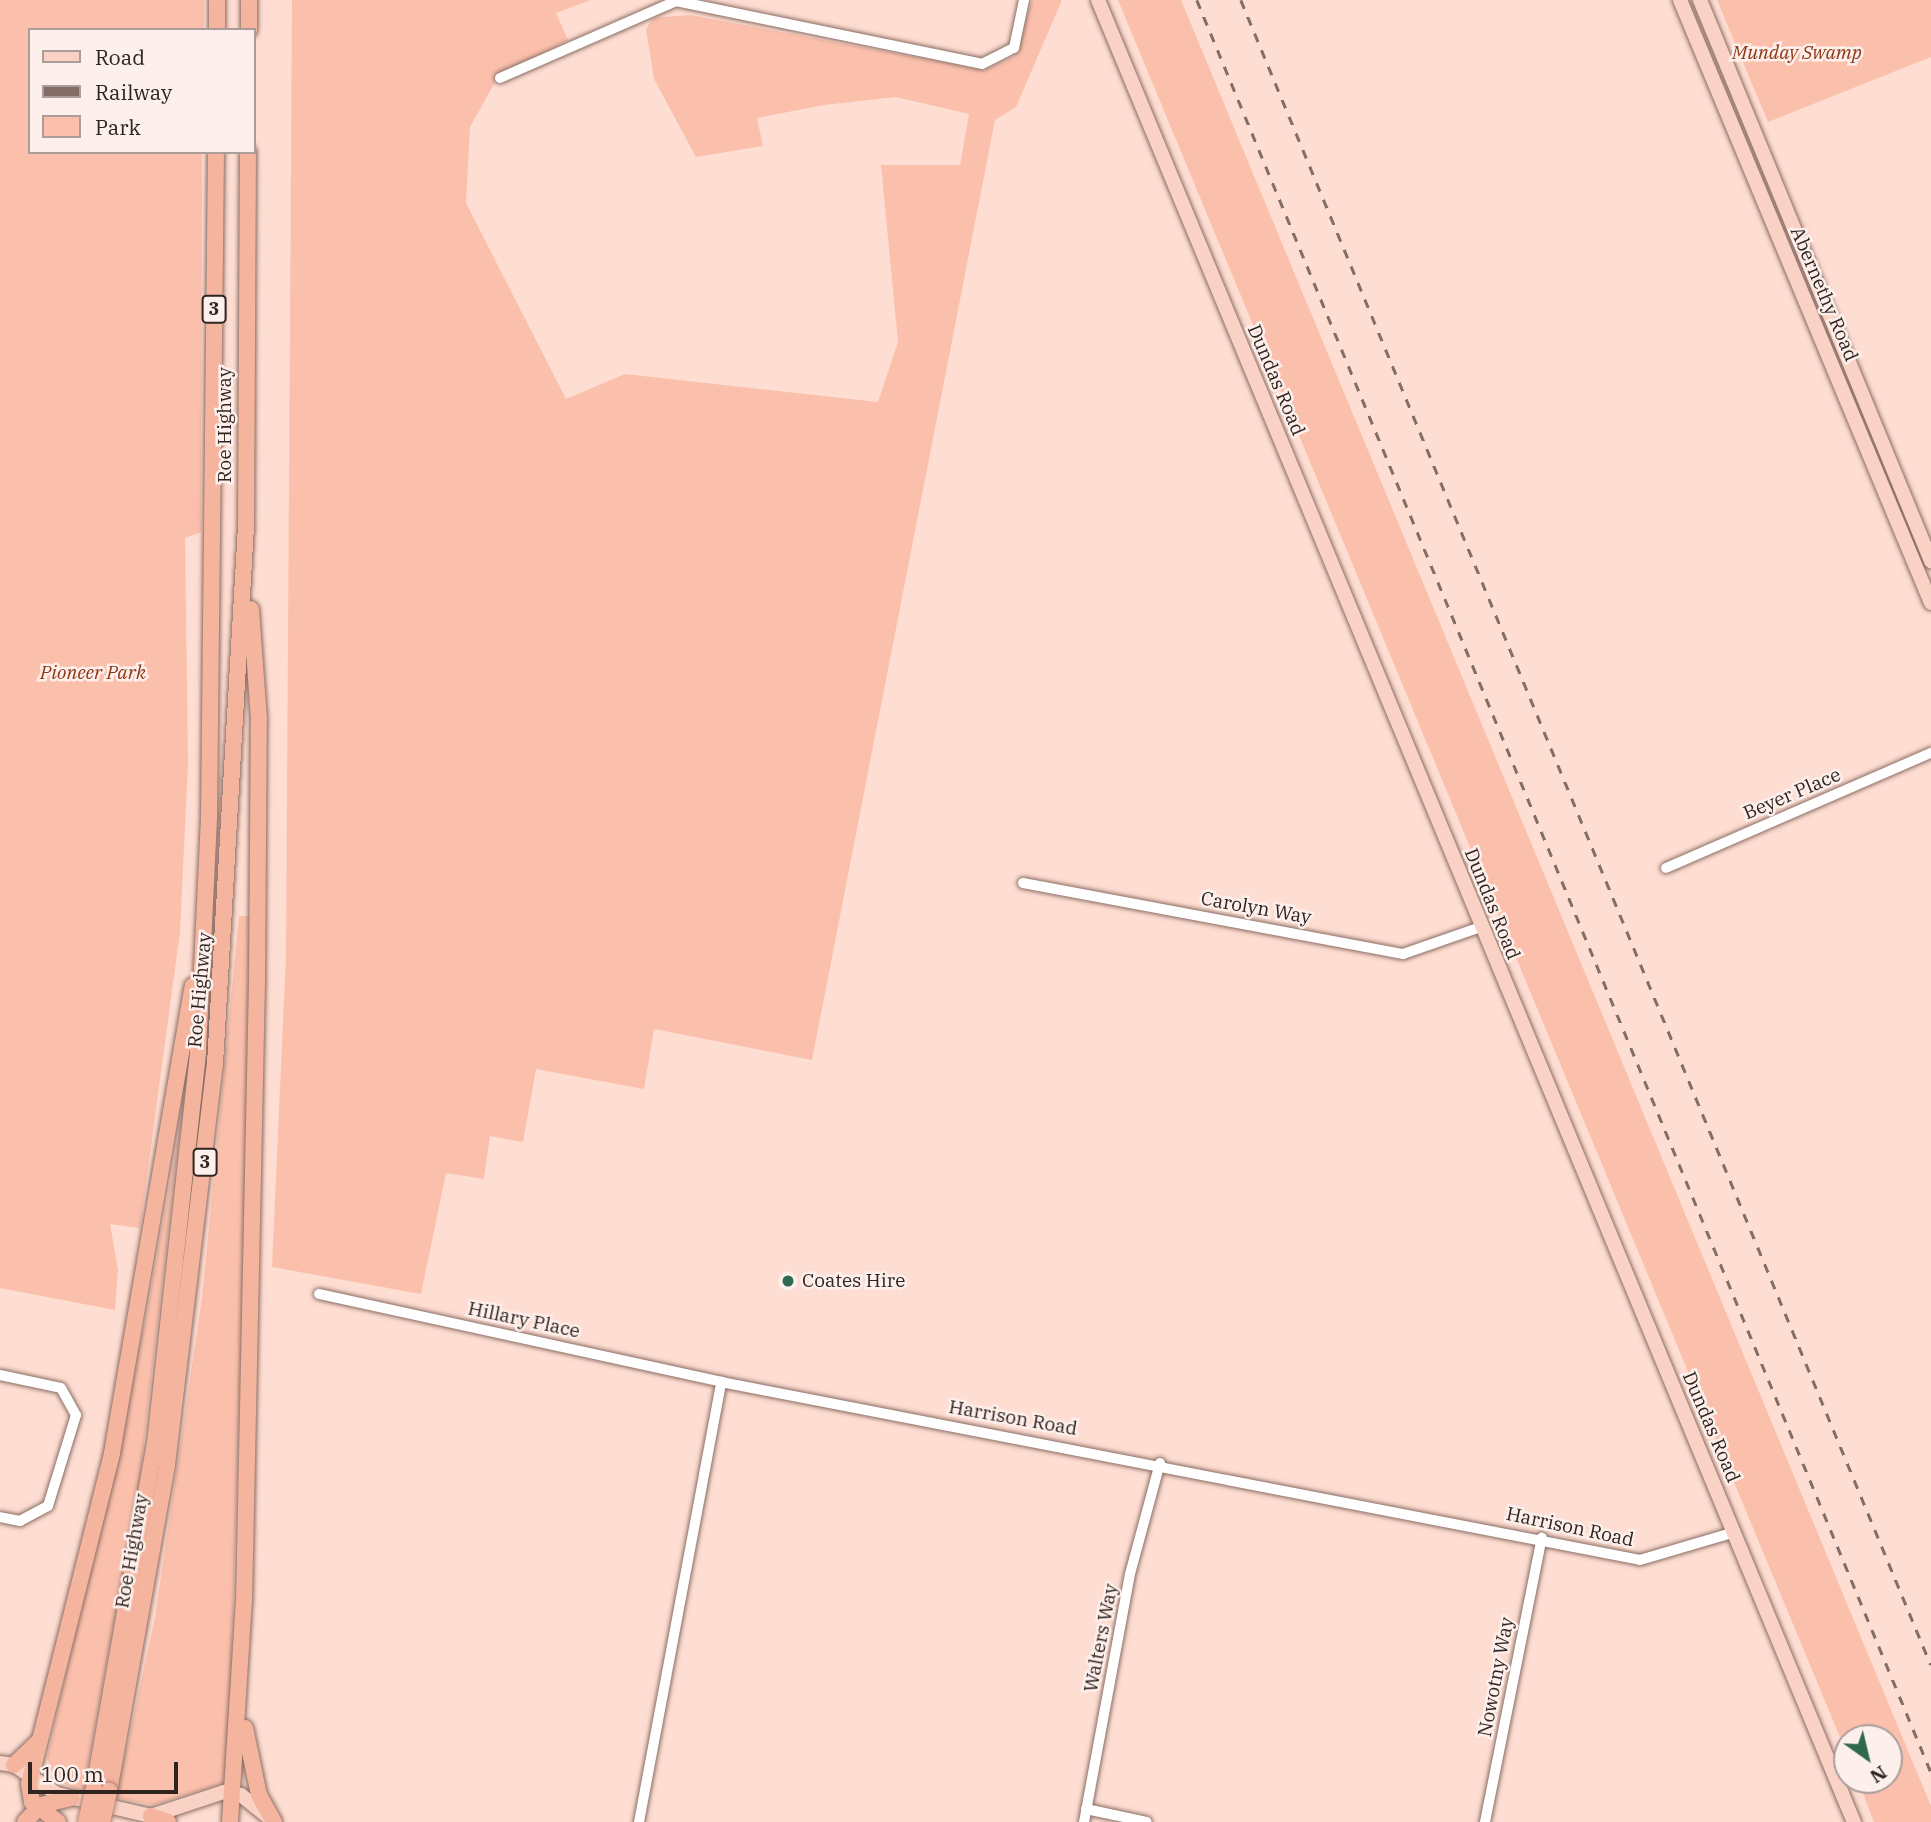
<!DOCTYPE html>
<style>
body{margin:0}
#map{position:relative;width:1931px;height:1822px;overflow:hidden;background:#feddd2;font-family:"IBM Plex Serif",serif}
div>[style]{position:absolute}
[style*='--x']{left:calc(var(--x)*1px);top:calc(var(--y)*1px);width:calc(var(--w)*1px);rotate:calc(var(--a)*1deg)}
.green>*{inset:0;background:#fbc0ac}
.roads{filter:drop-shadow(0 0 2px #8a6d63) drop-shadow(0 0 2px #8a6d63)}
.minor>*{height:10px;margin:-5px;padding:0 5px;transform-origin:5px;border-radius:5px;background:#fff}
.major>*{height:14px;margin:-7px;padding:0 7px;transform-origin:7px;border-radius:7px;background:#f9d2c5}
.highway>*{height:16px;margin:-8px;padding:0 8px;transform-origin:8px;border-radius:8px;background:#f5b49e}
.rail>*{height:2.5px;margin-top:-1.25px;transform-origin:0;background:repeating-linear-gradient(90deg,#826e67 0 9px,transparent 0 18px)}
.bridges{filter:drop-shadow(0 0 2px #b08272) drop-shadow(0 0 2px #b08272)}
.highway-bridge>*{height:16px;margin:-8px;padding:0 8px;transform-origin:8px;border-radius:8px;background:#f5b49e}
.dots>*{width:19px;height:19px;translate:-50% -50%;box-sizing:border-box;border:4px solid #fdefeb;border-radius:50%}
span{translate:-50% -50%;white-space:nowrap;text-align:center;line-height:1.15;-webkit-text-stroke:5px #fdefeb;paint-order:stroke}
.shield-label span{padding:2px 5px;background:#fdefeb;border:2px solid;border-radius:5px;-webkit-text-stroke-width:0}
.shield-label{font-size:18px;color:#302420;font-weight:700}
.park-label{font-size:19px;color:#8e3511;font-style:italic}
.street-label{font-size:19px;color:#302420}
.poi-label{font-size:19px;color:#302420}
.left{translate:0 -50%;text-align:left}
.legend{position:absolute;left:28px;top:28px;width:228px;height:126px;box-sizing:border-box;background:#fdefeb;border:2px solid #ab9e9a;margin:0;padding:9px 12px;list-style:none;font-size:21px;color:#302420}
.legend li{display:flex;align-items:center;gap:14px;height:35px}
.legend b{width:35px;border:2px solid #ab9e9a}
.north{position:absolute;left:1833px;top:1724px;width:70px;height:70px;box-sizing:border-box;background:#fdefeb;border:2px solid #ab9e9a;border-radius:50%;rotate:146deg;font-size:19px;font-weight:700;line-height:28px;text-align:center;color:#302420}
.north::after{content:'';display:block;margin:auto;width:24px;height:32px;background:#306850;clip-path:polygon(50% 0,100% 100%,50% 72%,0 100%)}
.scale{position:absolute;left:28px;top:1762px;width:150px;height:32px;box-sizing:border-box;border:4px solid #302420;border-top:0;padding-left:9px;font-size:21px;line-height:24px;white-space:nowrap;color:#302420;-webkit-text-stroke:5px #fdefeb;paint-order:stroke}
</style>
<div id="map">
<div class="green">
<i style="clip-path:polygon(0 0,204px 0,204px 30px,30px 30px,30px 152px,202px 152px,201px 532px,185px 538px,188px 764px,180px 932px,140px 1228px,110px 1224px,118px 1270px,115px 1310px,0 1288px)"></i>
<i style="clip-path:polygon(292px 0,591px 0,556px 13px,568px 40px,498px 77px,470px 127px,466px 203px,566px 399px,625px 374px,878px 402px,898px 342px,881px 165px,960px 165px,969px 114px,896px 97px,824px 105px,757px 118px,763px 146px,696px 157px,654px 79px,646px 29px,653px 18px,690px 15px,984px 70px,1015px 56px,1032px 0,1062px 0,1016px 107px,995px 120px,812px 1060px,654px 1029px,644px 1089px,536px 1069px,523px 1142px,490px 1136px,484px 1179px,446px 1173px,421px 1294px,272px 1267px,286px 955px)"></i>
<i style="clip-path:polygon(1118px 0,1181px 0,1931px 1806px,1931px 1822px,1874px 1822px,1858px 1780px,1889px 1780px,1889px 1738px,1847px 1738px,1847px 1754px)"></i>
<i style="clip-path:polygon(1717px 0,1931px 0,1931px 57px,1768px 122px)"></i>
<i style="clip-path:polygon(239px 916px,254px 916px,228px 1782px,153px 1805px,116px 1798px,155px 1617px,202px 1298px)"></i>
<i style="clip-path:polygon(181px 1121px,139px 1484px,83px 1792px,54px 1779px,47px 1758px,146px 1317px)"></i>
</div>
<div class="roads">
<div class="minor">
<i style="--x:500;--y:78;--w:192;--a:-23.6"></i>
<i style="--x:676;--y:1;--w:312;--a:11.6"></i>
<i style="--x:982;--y:64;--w:36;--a:-27"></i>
<i style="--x:1014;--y:48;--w:49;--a:-78.2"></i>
<i style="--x:1666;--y:868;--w:289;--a:-23.5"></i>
<i style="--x:1023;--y:883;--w:387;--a:10.6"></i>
<i style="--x:1403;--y:954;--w:83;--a:-19.1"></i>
<i style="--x:319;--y:1294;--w:412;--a:12.3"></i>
<i style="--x:0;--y:1375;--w:62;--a:12"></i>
<i style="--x:61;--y:1388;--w:31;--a:61"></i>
<i style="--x:76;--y:1415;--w:95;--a:107.1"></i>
<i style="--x:48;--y:1506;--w:32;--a:152"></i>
<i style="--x:20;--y:1521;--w:20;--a:-169"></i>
<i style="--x:1086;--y:1809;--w:62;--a:12"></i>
<i style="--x:639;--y:1822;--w:448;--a:-79.4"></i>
<i style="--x:721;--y:1382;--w:936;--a:10.96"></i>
<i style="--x:1640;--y:1560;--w:99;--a:-16.4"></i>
<i style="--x:1084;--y:1822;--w:252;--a:-79.5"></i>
<i style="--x:1130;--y:1574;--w:115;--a:-74.9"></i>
<i style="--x:1485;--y:1822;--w:290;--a:-78.7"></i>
</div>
<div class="major">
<i style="--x:1098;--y:0;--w:1973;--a:67.47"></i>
<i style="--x:1680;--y:0;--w:653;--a:67.4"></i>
<i style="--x:1700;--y:0;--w:607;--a:67.62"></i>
<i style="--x:0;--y:1763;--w:14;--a:8"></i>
<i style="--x:14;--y:1765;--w:52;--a:34"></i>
<i style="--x:57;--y:1794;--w:97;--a:13.2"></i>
<i style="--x:151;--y:1816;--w:77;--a:-18.2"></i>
<i style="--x:224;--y:1792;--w:17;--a:10"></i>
<i style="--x:241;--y:1795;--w:35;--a:39"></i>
</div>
<div class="highway">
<i style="--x:217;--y:30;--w:30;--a:-90"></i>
<i style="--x:249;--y:30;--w:30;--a:-90"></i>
<i style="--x:245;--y:1728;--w:68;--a:78.2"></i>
<i style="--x:259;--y:1795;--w:31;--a:61"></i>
<i style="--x:14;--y:1765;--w:36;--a:-44"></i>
<i style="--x:94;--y:1788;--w:350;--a:-80"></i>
<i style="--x:155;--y:1443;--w:394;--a:-83.7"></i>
<i style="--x:198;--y:1051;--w:233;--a:-87.3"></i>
<i style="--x:209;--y:818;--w:666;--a:-89.4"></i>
<i style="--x:109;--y:1791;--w:331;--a:-79.9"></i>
<i style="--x:167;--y:1465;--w:404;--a:-83.2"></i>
<i style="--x:215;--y:1064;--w:539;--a:-86.7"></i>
<i style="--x:246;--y:526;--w:374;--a:-89.7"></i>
<i style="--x:151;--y:1816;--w:18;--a:19"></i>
<i style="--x:25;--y:1822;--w:23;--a:-47"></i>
<i style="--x:41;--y:1805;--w:31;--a:-13"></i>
<i style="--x:58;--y:1822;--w:33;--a:-142"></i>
<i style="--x:32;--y:1802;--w:18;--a:-99"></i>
<i style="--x:29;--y:1784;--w:341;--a:-75.9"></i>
<i style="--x:112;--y:1453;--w:474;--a:-80.2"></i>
<i style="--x:230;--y:1822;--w:220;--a:-86.4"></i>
<i style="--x:244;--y:1602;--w:619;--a:-88.8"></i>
<i style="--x:257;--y:983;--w:264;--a:-89.6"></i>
<i style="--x:259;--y:719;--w:110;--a:-94.2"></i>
</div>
</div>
<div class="rail">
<i style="--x:1197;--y:0;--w:1918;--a:67.5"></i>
<i style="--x:1241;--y:0;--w:1802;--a:67.49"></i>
</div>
<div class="bridges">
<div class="highway-bridge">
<i style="--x:86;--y:1822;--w:35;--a:-77"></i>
<i style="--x:102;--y:1822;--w:32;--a:-77"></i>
</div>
</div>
<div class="dots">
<i style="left:788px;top:1281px;background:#306850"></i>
</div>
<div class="shield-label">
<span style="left:214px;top:309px">3</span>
<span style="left:205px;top:1162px">3</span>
</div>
<div class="park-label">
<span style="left:1797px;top:53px">Munday Swamp</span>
<span style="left:93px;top:673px">Pioneer Park</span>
</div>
<div class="street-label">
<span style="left:1824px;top:294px;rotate:67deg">Abernethy Road</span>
<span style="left:1276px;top:380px;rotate:67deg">Dundas Road</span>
<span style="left:225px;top:425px;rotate:-90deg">Roe Highway</span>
<span style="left:1792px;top:794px;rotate:-23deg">Beyer Place</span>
<span style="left:1492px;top:904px;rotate:68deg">Dundas Road</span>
<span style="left:1256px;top:908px;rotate:10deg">Carolyn Way</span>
<span style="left:200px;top:990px;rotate:-85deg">Roe Highway</span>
<span style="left:524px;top:1320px;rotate:12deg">Hillary Place</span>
<span style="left:1013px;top:1418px;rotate:10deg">Harrison Road</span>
<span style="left:1711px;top:1427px;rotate:67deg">Dundas Road</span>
<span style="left:1570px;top:1527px;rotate:12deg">Harrison Road</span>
<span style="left:132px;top:1551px;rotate:-80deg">Roe Highway</span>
<span style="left:1101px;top:1638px;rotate:-79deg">Walters Way</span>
<span style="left:1496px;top:1677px;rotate:-79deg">Nowotny Way</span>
</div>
<div class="poi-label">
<span class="left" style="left:802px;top:1281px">Coates Hire</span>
</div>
<ul class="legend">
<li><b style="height:9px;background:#f9d2c5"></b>Road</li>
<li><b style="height:9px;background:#826e67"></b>Railway</li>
<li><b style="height:19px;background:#fbc0ac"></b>Park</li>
</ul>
<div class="north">N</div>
<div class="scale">100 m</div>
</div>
